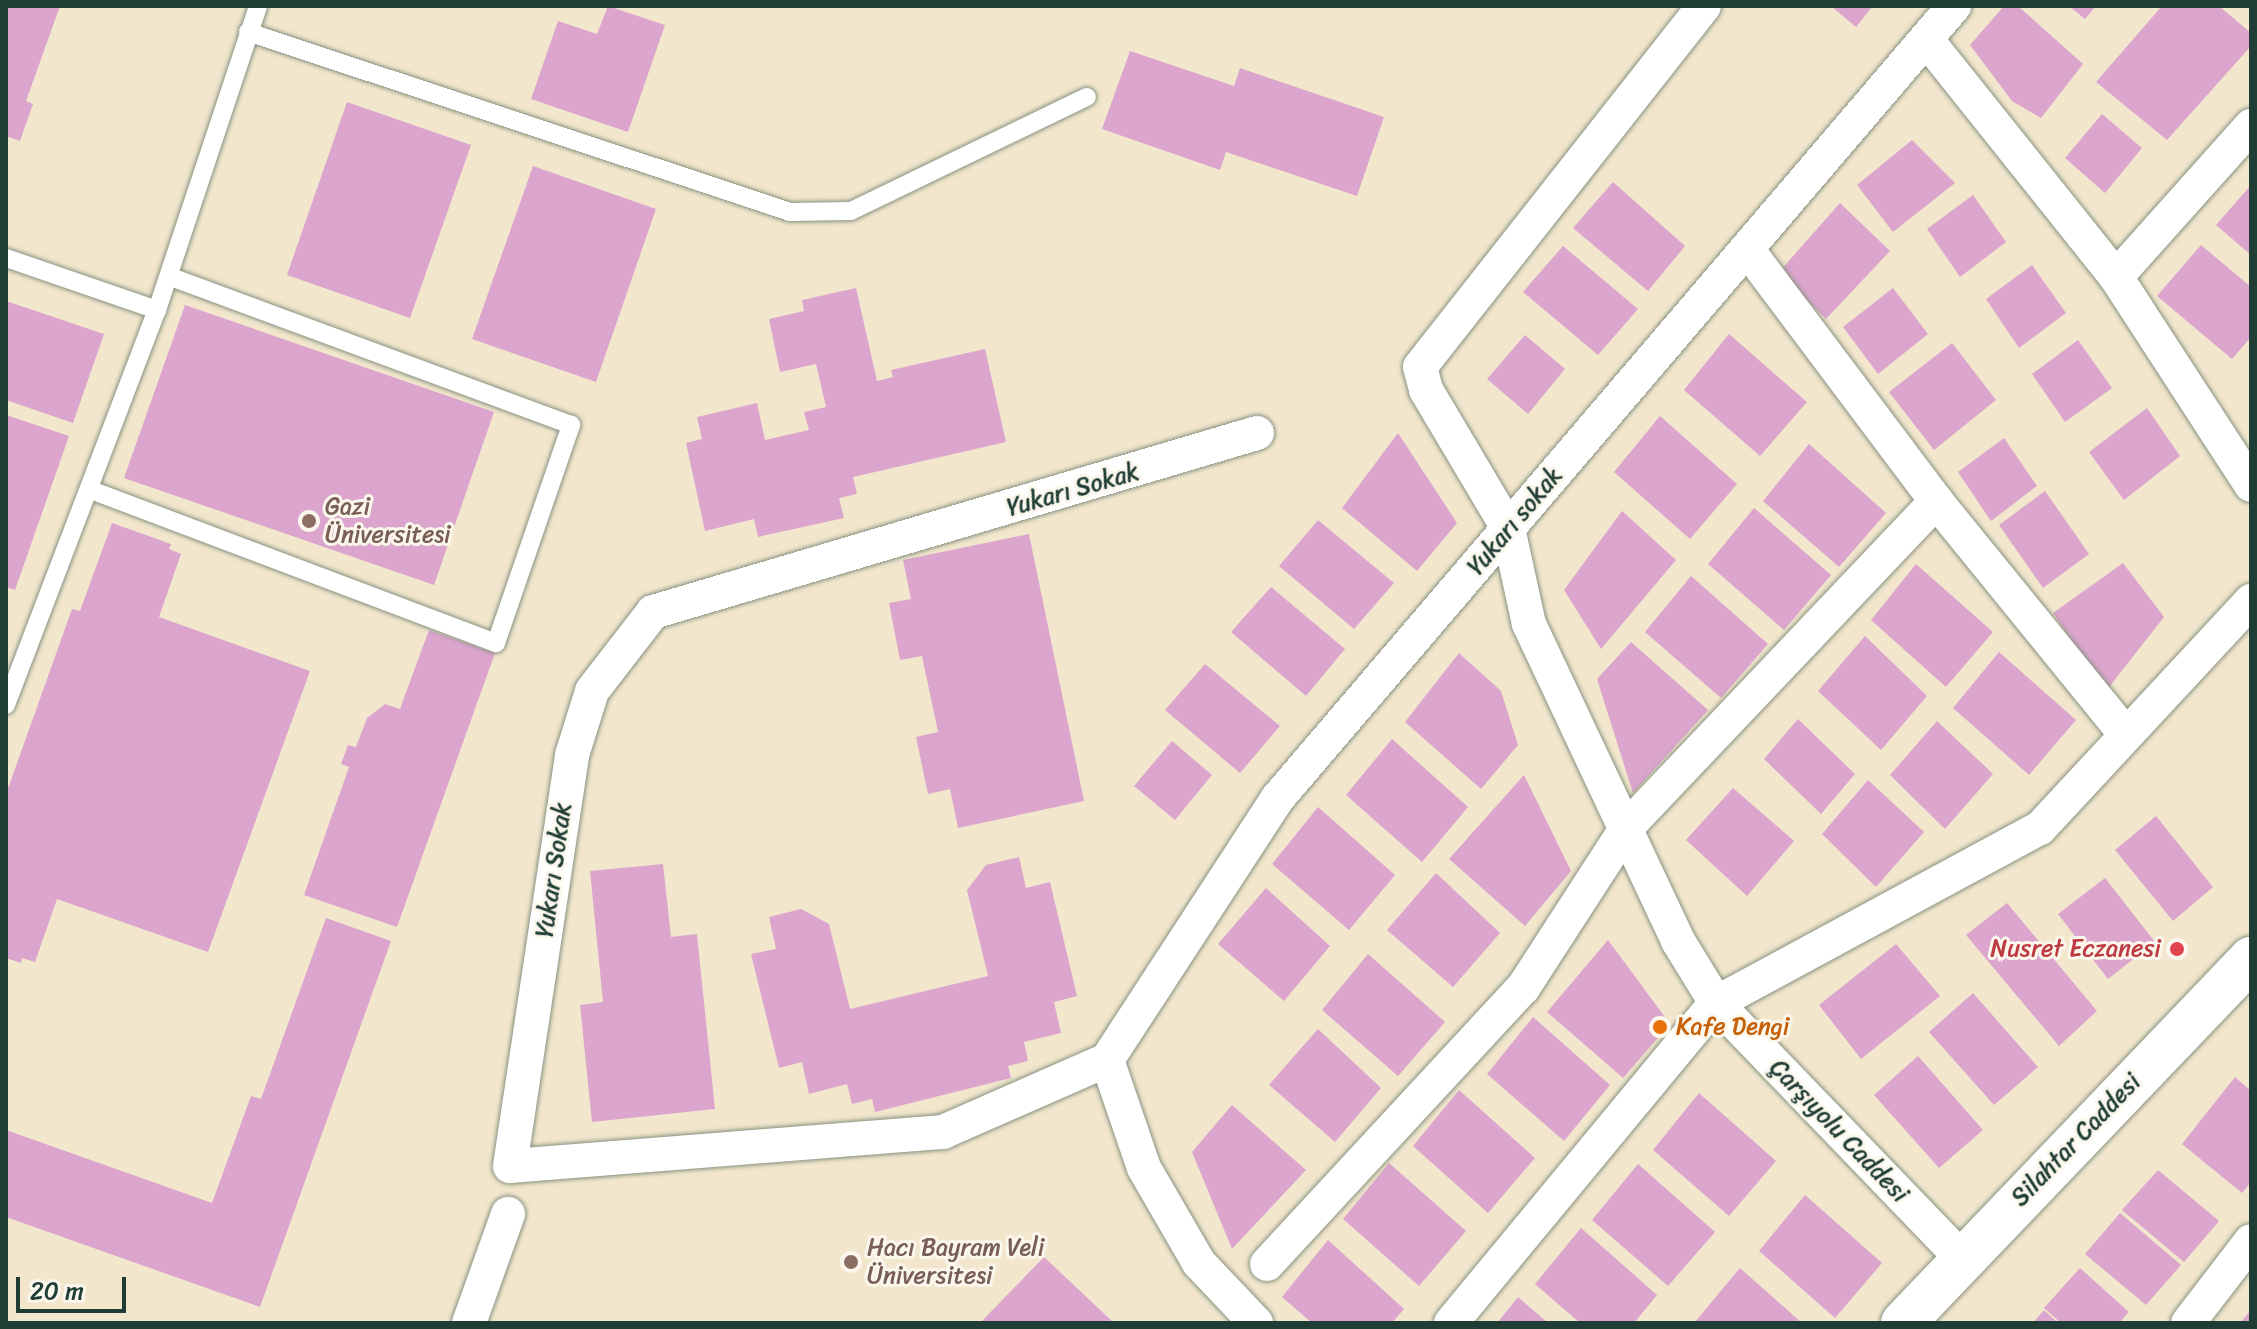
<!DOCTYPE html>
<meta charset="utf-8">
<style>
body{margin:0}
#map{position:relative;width:2257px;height:1329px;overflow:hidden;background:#f2e7cd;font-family:Sriracha,sans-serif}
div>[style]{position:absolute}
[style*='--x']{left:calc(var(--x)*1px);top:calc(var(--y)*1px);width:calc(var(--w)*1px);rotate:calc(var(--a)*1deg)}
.building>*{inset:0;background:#dba5cd}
.roads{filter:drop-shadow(0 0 2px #889280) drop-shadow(0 0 2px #889280)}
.service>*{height:18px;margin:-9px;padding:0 9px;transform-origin:9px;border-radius:9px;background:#fff}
.minor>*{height:34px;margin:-17px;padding:0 17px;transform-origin:17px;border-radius:17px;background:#fff}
.secondary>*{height:44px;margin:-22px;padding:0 22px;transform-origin:22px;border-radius:22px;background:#fff}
.dots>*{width:22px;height:22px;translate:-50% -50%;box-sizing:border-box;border:4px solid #fbf7ec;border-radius:50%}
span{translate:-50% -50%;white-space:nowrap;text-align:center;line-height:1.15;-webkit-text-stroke:6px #fbf7ec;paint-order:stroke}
.street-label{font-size:24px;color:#1f3d34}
.education-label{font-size:24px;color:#785e54}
.left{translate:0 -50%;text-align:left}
.health-label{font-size:24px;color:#be3a42}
.right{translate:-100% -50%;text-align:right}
.food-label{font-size:24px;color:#c56008}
.frame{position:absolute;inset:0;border:8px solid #1f3d34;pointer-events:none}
.scale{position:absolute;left:16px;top:1277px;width:110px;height:36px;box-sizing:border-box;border:4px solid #1f3d34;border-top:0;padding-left:10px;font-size:24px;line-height:28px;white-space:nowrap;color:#1f3d34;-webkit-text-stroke:6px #fbf7ec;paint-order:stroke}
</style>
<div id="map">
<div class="building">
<i style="clip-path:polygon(6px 6px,60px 6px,26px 101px,33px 104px,20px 141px,6px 136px)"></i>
<i style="clip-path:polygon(608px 6px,665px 25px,628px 132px,531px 99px,558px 21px,597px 34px)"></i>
<i style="clip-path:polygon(1831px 6px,1873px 6px,1856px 27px)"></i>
<i style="clip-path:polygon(2004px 6px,2018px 6px,2083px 64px,2041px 118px,2012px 101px,1970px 45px)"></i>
<i style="clip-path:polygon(2069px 6px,2096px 6px,2085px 19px)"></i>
<i style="clip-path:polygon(2162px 6px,2219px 6px,2251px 33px,2251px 46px,2167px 140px,2096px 82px)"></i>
<i style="clip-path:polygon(1130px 51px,1234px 86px,1240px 68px,1384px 117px,1357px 196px,1226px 152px,1220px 170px,1102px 129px)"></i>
<i style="clip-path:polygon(347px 102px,471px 145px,410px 318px,287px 275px)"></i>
<i style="clip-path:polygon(2102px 114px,2142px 148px,2105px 193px,2065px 158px)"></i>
<i style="clip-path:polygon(1912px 140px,1955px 183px,1893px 232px,1857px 185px)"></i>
<i style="clip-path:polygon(533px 166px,656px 209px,596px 382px,472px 339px)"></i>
<i style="clip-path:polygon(1613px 182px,1685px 246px,1648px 291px,1573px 228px)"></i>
<i style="clip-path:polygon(2251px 185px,2251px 255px,2216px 225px)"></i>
<i style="clip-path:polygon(1973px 195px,2006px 242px,1960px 277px,1927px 229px)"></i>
<i style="clip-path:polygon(1840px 203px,1890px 251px,1826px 319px,1779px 272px)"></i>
<i style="clip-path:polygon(2201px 245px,2251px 287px,2251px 337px,2232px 359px,2157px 296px)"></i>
<i style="clip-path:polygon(1563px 246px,1638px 309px,1598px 355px,1523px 292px)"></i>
<i style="clip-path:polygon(2032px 265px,2066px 313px,2019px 348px,1986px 299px)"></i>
<i style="clip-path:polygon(856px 288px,877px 381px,893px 377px,891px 370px,985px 349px,1006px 442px,853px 477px,857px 494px,839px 498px,844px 518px,758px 537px,754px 519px,705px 531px,686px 443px,702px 439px,697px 417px,757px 403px,765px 440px,809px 430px,804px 412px,826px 407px,816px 364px,780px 372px,769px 319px,804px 311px,802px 300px)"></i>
<i style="clip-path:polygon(1893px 288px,1928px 334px,1878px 374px,1843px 327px)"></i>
<i style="clip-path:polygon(6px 301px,104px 334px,73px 423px,6px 400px)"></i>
<i style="clip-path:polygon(185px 305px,494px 412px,434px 585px,124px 478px)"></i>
<i style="clip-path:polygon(1729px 334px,1807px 402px,1760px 456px,1684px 390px)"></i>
<i style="clip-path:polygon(1525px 335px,1565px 369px,1528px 414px,1487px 379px)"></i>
<i style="clip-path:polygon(2078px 340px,2112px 388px,2065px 422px,2032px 374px)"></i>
<i style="clip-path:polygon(1952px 343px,1996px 400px,1934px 450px,1889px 392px)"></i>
<i style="clip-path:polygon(2147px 408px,2180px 456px,2124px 500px,2089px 452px)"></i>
<i style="clip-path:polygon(6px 415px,69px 436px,15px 590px,6px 587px)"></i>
<i style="clip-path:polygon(1660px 416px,1737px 484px,1690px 539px,1614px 472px)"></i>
<i style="clip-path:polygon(1398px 433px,1457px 523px,1417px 571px,1342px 508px)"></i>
<i style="clip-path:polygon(2004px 438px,2037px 486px,1991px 521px,1958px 472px)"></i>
<i style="clip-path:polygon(1809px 444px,1886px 513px,1839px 567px,1763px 501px)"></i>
<i style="clip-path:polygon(2045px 491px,2089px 554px,2043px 588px,1999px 525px)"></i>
<i style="clip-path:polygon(1754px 508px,1831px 575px,1784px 630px,1708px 564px)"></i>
<i style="clip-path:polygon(1622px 511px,1676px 560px,1601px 649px,1564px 590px)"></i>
<i style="clip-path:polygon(1318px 520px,1394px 583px,1354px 629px,1279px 566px)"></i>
<i style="clip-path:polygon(112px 523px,171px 544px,169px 549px,181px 554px,159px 617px,310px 671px,208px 952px,57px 899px,35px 962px,22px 958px,21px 963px,6px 958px,6px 794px,72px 609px,80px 611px)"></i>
<i style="clip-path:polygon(1029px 534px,1084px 801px,958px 828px,950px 789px,928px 794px,916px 737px,938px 732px,922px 656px,900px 660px,889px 603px,911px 599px,903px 560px)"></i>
<i style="clip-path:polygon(2123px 563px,2164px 617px,2106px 691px,2053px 613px)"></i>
<i style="clip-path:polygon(1916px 564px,1993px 632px,1946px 687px,1871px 620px)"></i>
<i style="clip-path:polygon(1691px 576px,1768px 644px,1721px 698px,1645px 632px)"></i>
<i style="clip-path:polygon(1271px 587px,1345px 649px,1306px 696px,1231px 632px)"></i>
<i style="clip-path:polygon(429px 630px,495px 653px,397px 927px,304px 895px,349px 767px,341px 764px,348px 745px,356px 747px,367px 718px,385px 704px,400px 709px)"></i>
<i style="clip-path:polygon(1865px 636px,1927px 696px,1881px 750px,1818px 691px)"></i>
<i style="clip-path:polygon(1631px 642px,1708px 710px,1633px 793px,1597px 679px)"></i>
<i style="clip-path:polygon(1999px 652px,2076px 720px,2029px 775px,1953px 708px)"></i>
<i style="clip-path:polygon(1459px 653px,1501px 691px,1518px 745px,1481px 789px,1405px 722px)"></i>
<i style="clip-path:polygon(1205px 664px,1280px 726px,1240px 773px,1165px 710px)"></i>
<i style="clip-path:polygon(1798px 719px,1855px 774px,1821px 814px,1764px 759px)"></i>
<i style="clip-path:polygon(1937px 721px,1993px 774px,1945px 829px,1890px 775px)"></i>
<i style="clip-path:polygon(1392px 739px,1468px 807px,1422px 862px,1346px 795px)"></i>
<i style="clip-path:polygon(1172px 741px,1212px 775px,1175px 820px,1134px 786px)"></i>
<i style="clip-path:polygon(1524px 775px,1571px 871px,1525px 926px,1449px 859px)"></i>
<i style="clip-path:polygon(1868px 780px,1924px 832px,1876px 887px,1822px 834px)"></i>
<i style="clip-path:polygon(1733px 788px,1794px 841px,1747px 896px,1686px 840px)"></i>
<i style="clip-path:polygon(1318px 807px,1395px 875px,1349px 930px,1272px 864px)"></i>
<i style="clip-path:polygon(2156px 816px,2213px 887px,2173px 921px,2115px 850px)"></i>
<i style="clip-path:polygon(1019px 857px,1026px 888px,1050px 882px,1077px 996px,1054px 1002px,1061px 1033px,1024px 1042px,1028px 1061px,1008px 1066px,1011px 1078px,875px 1112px,872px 1099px,852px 1104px,847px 1084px,809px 1094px,802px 1062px,779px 1068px,751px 954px,776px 949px,769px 917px,801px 909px,829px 924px,850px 1009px,988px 976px,967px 890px,986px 865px)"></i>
<i style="clip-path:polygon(663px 864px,671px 937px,697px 934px,715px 1109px,592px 1122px,580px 1005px,603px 1002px,590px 871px)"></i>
<i style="clip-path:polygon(1436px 873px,1500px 933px,1453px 987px,1387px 930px)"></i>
<i style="clip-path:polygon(2105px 878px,2155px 942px,2108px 979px,2058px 914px)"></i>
<i style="clip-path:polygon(1266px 888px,1330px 946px,1284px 1001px,1218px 944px)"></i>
<i style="clip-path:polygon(2007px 903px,2097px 1011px,2059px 1046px,1966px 935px)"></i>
<i style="clip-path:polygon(326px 918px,391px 941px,260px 1307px,6px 1217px,6px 1130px,212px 1203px,251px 1096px,261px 1099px)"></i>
<i style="clip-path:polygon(1608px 940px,1670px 1024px,1623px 1078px,1547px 1012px)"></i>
<i style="clip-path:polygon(1896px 944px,1940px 996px,1861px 1059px,1819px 1005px)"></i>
<i style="clip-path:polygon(1368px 954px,1445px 1022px,1398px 1076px,1322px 1010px)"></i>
<i style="clip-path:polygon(1973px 993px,2038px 1067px,1994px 1105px,1929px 1032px)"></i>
<i style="clip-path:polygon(1533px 1017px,1610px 1085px,1564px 1141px,1487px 1074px)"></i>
<i style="clip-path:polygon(1318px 1029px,1381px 1088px,1335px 1142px,1269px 1085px)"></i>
<i style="clip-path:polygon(1918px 1056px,1983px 1130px,1939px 1168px,1874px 1095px)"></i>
<i style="clip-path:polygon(2235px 1077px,2251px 1091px,2251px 1182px,2242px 1193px,2182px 1144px)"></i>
<i style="clip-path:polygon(1459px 1090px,1535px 1158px,1488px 1213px,1413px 1146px)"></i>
<i style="clip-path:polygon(1699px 1093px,1776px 1161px,1729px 1216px,1653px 1150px)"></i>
<i style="clip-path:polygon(1232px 1105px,1306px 1170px,1232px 1249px,1192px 1152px)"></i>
<i style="clip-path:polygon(1389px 1163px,1466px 1231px,1419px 1286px,1343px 1219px)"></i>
<i style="clip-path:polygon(1638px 1164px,1715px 1232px,1668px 1286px,1592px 1220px)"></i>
<i style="clip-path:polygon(2158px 1170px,2219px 1221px,2184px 1262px,2122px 1210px)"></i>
<i style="clip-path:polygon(1805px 1195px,1882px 1263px,1835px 1318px,1759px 1251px)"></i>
<i style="clip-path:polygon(2120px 1213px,2181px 1265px,2146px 1305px,2085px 1254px)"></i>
<i style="clip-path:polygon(1581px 1228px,1657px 1295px,1634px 1323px,1580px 1323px,1535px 1284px)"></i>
<i style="clip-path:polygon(1328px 1240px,1404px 1309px,1392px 1323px,1312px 1323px,1282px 1297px)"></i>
<i style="clip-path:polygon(1044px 1257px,1114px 1323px,980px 1323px)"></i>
<i style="clip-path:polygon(1740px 1268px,1802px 1323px,1694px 1323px)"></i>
<i style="clip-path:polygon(2080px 1268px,2129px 1312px,2119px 1323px,2061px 1323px,2044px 1308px)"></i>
<i style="clip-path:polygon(1518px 1297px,1548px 1323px,1497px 1323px)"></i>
<i style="clip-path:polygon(2044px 1310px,2058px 1323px,2033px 1323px)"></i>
<i style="clip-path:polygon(2251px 1310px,2251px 1323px,2240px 1323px)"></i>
</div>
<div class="roads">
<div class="service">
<i style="--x:248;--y:32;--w:571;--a:18.37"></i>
<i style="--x:790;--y:212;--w:61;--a:-0.9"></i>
<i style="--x:851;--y:211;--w:262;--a:-25.8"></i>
<i style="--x:6;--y:258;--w:160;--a:19"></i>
<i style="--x:91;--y:490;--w:433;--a:20.7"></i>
<i style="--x:496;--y:643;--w:231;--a:-71"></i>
<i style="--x:571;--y:425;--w:429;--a:-159.7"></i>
<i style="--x:6;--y:705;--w:423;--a:-69.1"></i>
<i style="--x:157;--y:310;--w:320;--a:-71.6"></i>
</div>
<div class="minor">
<i style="--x:1704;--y:6;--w:459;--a:128.2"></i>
<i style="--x:1420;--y:367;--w:24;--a:75"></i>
<i style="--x:1426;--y:390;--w:161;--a:59.3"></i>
<i style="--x:1508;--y:528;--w:98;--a:77.7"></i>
<i style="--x:1529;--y:624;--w:350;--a:64.8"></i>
<i style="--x:1678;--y:941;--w:73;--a:58.5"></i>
<i style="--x:1716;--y:1003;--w:354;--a:46.1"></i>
<i style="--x:1926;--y:39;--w:305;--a:51.4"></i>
<i style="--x:2116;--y:277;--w:248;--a:57"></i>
<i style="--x:1747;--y:249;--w:315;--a:53.1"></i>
<i style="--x:1936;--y:501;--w:301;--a:50.9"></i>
<i style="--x:2116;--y:277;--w:203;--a:-48.2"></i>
<i style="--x:1107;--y:1060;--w:179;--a:156.3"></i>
<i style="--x:943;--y:1132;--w:434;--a:175.5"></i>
<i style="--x:510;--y:1166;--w:416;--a:-81.4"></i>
<i style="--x:572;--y:755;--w:67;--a:-72.6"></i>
<i style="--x:592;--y:691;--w:100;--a:-52.3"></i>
<i style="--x:653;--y:612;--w:630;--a:-16.51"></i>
<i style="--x:1107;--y:1060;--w:311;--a:-56.9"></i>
<i style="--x:1277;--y:799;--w:1043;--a:-49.51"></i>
<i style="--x:1107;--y:1060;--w:114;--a:71.1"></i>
<i style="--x:1144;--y:1168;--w:110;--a:59.9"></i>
<i style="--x:1199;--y:1263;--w:83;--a:46.5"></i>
<i style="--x:1267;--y:1264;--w:376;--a:-47.2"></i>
<i style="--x:1523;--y:988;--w:193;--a:-57.1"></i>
<i style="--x:1628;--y:826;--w:448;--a:-46.5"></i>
<i style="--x:469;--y:1323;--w:116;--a:-70.3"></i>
<i style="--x:1451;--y:1323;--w:415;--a:-50.4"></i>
<i style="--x:1716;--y:1003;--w:368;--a:-28.4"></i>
<i style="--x:2040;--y:828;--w:310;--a:-47.1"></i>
<i style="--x:2188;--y:1323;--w:103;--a:-52.5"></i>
</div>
<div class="secondary">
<i style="--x:1903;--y:1323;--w:504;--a:-46.29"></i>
</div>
</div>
<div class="dots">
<i style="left:309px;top:521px;background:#8d6e63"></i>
<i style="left:2177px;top:949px;background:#e0444e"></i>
<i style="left:1660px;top:1027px;background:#e8710a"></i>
<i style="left:851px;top:1262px;background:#8d6e63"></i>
</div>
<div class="street-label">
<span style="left:1073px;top:490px;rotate:-16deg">Yukarı Sokak</span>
<span style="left:1515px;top:521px;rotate:-50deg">Yukarı sokak</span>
<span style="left:554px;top:870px;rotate:-82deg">Yukarı Sokak</span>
<span style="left:1839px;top:1131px;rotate:46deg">Çarşıyolu Caddesi</span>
<span style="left:2076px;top:1140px;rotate:-46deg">Silahtar Caddesi</span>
</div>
<div class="education-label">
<span class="left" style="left:325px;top:521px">Gazi<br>Üniversitesi</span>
<span class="left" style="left:867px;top:1262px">Hacı Bayram Veli<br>Üniversitesi</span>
</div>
<div class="health-label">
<span class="right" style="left:2161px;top:949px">Nusret Eczanesi</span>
</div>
<div class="food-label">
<span class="left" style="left:1676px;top:1027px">Kafe Dengi</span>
</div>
<div class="frame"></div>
<div class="scale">20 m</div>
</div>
